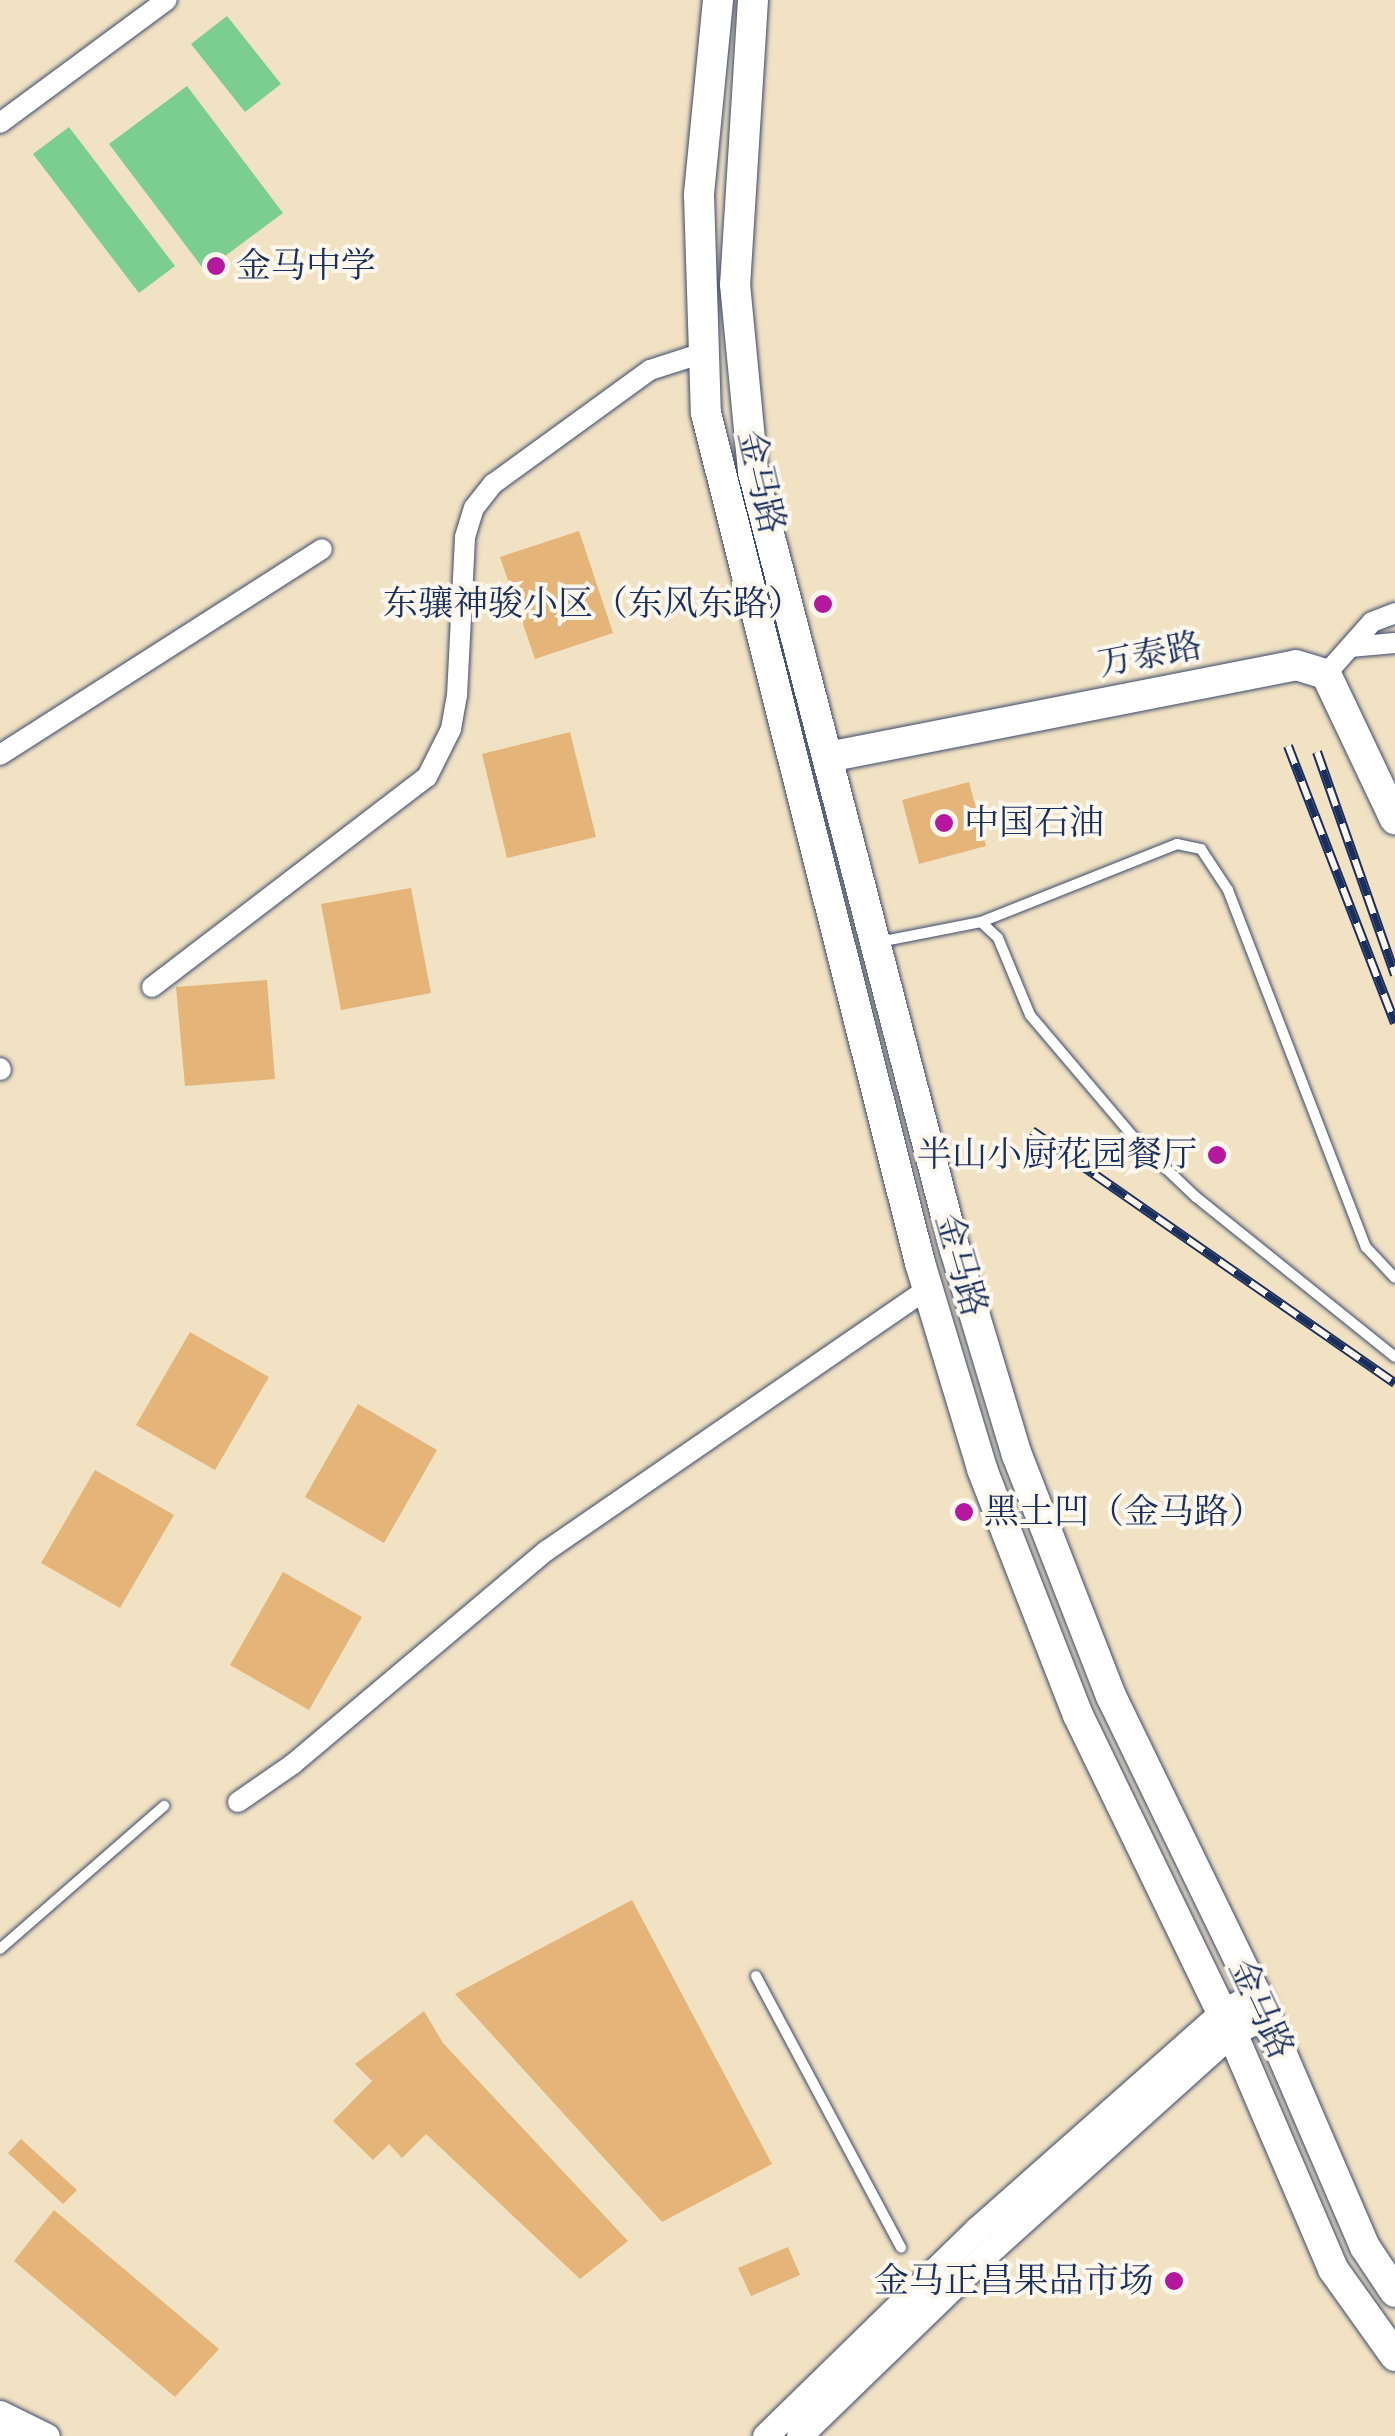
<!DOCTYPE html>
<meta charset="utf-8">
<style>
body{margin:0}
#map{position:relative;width:1395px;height:2436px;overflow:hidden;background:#f1e2c3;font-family:"IM FELL Double Pica","Noto Serif SC",serif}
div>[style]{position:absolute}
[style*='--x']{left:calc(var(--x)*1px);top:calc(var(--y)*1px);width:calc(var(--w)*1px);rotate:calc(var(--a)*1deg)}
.green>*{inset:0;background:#7bce90}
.building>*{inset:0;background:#e5b479}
.roads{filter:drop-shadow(0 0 2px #3b4a6d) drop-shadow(0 0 2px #3b4a6d)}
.service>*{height:10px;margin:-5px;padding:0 5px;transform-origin:5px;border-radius:5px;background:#fff}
.minor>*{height:20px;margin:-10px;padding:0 10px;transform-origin:10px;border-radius:10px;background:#fff}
.tertiary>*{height:25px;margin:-12.5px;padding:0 12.5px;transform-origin:12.5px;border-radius:12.5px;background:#fff}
.secondary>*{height:30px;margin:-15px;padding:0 15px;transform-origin:15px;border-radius:15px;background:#fff}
.trunk>*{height:35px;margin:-17.5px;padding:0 17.5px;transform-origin:17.5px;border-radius:17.5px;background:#fff}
.rail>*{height:10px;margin-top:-5px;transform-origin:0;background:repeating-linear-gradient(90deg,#fbf7ec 0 19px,#1b2f5e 0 38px);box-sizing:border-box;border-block:2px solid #1b2f5e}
.dots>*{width:28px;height:28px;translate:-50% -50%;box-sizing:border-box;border:5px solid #fbf7ec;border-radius:50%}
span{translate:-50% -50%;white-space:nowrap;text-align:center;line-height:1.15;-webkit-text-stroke:8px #fbf7ec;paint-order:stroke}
.poi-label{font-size:35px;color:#1b2f5e}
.left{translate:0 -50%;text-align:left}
.right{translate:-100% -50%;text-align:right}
.street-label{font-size:35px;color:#1b2f5e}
</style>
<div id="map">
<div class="green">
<i style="clip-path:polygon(227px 16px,281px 84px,245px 112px,191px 44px)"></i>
<i style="clip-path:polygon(187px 86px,283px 213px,205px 271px,109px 144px)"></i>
<i style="clip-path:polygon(69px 127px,175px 266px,139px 293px,33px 154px)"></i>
</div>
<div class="building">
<i style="clip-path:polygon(579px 531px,613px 633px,535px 659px,500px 557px)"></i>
<i style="clip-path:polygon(570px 732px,596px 837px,507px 858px,482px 754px)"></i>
<i style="clip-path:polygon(969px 782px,986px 846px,919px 864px,902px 800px)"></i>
<i style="clip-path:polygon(411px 888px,431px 993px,341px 1010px,321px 904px)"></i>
<i style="clip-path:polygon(267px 980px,275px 1079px,185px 1086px,176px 987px)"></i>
<i style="clip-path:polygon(190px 1332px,269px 1377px,215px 1470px,136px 1425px)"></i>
<i style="clip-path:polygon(358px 1404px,437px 1450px,384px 1543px,305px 1497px)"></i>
<i style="clip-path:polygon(95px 1470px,174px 1515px,120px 1608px,41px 1563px)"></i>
<i style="clip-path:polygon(283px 1572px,362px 1617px,309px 1710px,230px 1665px)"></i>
<i style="clip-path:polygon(632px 1900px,772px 2164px,662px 2222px,455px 1994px)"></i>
<i style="clip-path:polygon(424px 2011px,443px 2043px,628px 2241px,580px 2279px,426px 2134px,402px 2158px,389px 2144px,373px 2160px,333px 2121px,372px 2081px,355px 2064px)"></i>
<i style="clip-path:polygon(21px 2139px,77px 2190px,63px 2204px,8px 2153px)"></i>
<i style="clip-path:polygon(54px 2210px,219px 2349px,175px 2397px,14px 2261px)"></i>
<i style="clip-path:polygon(788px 2247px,800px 2275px,751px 2296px,738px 2268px)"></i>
</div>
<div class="roads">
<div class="service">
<i style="--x:981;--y:922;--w:211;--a:-21.7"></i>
<i style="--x:1177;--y:844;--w:25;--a:12"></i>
<i style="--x:1201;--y:849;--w:49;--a:56.6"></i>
<i style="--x:1228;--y:890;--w:383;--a:68.9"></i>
<i style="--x:1366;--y:1247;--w:42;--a:46.9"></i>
<i style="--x:879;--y:942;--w:104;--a:-11.1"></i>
<i style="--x:981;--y:922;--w:23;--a:43"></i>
<i style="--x:998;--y:938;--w:83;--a:67.4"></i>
<i style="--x:1030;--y:1015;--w:162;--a:49.7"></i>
<i style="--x:1135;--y:1139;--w:84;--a:43.6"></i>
<i style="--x:1196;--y:1197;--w:255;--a:38.8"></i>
<i style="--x:0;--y:1949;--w:218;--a:-41.1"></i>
<i style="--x:756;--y:1976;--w:308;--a:61.9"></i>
</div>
<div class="minor">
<i style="--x:0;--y:123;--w:207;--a:-36.4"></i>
<i style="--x:1350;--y:647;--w:45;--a:-5.1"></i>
<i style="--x:1326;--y:674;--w:69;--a:-48.5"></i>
<i style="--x:1372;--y:622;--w:25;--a:-21"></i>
<i style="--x:0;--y:755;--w:382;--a:-32.6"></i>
<i style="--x:152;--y:987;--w:346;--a:-37.4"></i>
<i style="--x:427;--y:777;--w:54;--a:-63.4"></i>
<i style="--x:451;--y:729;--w:34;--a:-80"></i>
<i style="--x:457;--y:696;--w:159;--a:-87.1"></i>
<i style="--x:465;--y:537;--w:30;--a:-73"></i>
<i style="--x:474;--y:508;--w:31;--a:-52"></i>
<i style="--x:493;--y:484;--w:194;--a:-36"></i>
<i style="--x:650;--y:370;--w:56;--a:-17.8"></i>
<i style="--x:0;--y:1068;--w:2;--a:63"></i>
<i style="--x:238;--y:1802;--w:67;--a:-34.6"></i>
<i style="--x:293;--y:1764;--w:331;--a:-40.1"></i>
<i style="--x:546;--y:1551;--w:464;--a:-34.5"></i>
</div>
<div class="tertiary">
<i style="--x:0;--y:2413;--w:52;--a:26.1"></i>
<i style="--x:765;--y:2436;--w:296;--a:-44.3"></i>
<i style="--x:977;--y:2229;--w:327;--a:-41.5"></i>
<i style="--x:1222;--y:2012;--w:38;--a:-28"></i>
<i style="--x:799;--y:2436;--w:272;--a:-44.1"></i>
<i style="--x:994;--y:2247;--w:320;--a:-42"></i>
<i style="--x:1232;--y:2033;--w:38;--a:-27"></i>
</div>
<div class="secondary">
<i style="--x:718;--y:0;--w:196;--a:95.6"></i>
<i style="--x:699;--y:195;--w:218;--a:88.2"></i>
<i style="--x:706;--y:413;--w:877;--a:75.87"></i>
<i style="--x:920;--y:1263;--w:215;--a:73.2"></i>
<i style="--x:982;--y:1469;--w:264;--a:68.7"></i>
<i style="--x:1078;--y:1715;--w:353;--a:64.2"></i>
<i style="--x:1232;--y:2033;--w:257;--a:66.8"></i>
<i style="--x:1333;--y:2269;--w:107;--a:54.5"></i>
<i style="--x:753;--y:0;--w:285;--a:93.6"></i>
<i style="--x:735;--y:284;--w:189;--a:84.5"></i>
<i style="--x:753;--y:472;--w:804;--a:75.45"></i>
<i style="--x:955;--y:1250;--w:214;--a:73.2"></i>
<i style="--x:1017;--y:1455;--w:259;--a:68.7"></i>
<i style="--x:1111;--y:1696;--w:331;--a:64.1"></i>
<i style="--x:1256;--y:1994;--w:275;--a:66.7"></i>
<i style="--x:1365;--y:2247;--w:54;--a:56.3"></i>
<i style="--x:828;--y:757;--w:477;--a:-11.1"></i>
<i style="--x:1296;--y:665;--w:31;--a:17"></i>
<i style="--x:1326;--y:674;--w:161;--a:64.6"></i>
</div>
<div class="trunk">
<i style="--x:0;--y:2429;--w:13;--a:32"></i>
</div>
</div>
<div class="rail">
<i style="--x:1288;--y:746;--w:297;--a:68.9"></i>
<i style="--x:1317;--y:752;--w:236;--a:70.7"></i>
<i style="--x:1032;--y:1131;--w:442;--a:34.8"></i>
</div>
<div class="dots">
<i style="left:216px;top:266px;background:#b5179e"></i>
<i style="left:823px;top:604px;background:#b5179e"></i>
<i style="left:944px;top:823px;background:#b5179e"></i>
<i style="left:1217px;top:1155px;background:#b5179e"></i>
<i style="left:964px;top:1512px;background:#b5179e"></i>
<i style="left:1174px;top:2281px;background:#b5179e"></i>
</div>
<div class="poi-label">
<span class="left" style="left:236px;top:266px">金马中学</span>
<span class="right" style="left:803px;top:604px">东骧神骏小区（东风东路）</span>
<span class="left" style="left:964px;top:823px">中国石油</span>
<span class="right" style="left:1197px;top:1155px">半山小厨花园餐厅</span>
<span class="left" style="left:984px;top:1512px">黑土凹（金马路）</span>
<span class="right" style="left:1154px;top:2281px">金马正昌果品市场</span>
</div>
<div class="street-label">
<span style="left:761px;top:482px;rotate:77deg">金马路</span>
<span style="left:1150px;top:655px;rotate:-11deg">万泰路</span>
<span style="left:961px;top:1265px;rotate:74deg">金马路</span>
<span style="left:1261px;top:2009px;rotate:65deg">金马路</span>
</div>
</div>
